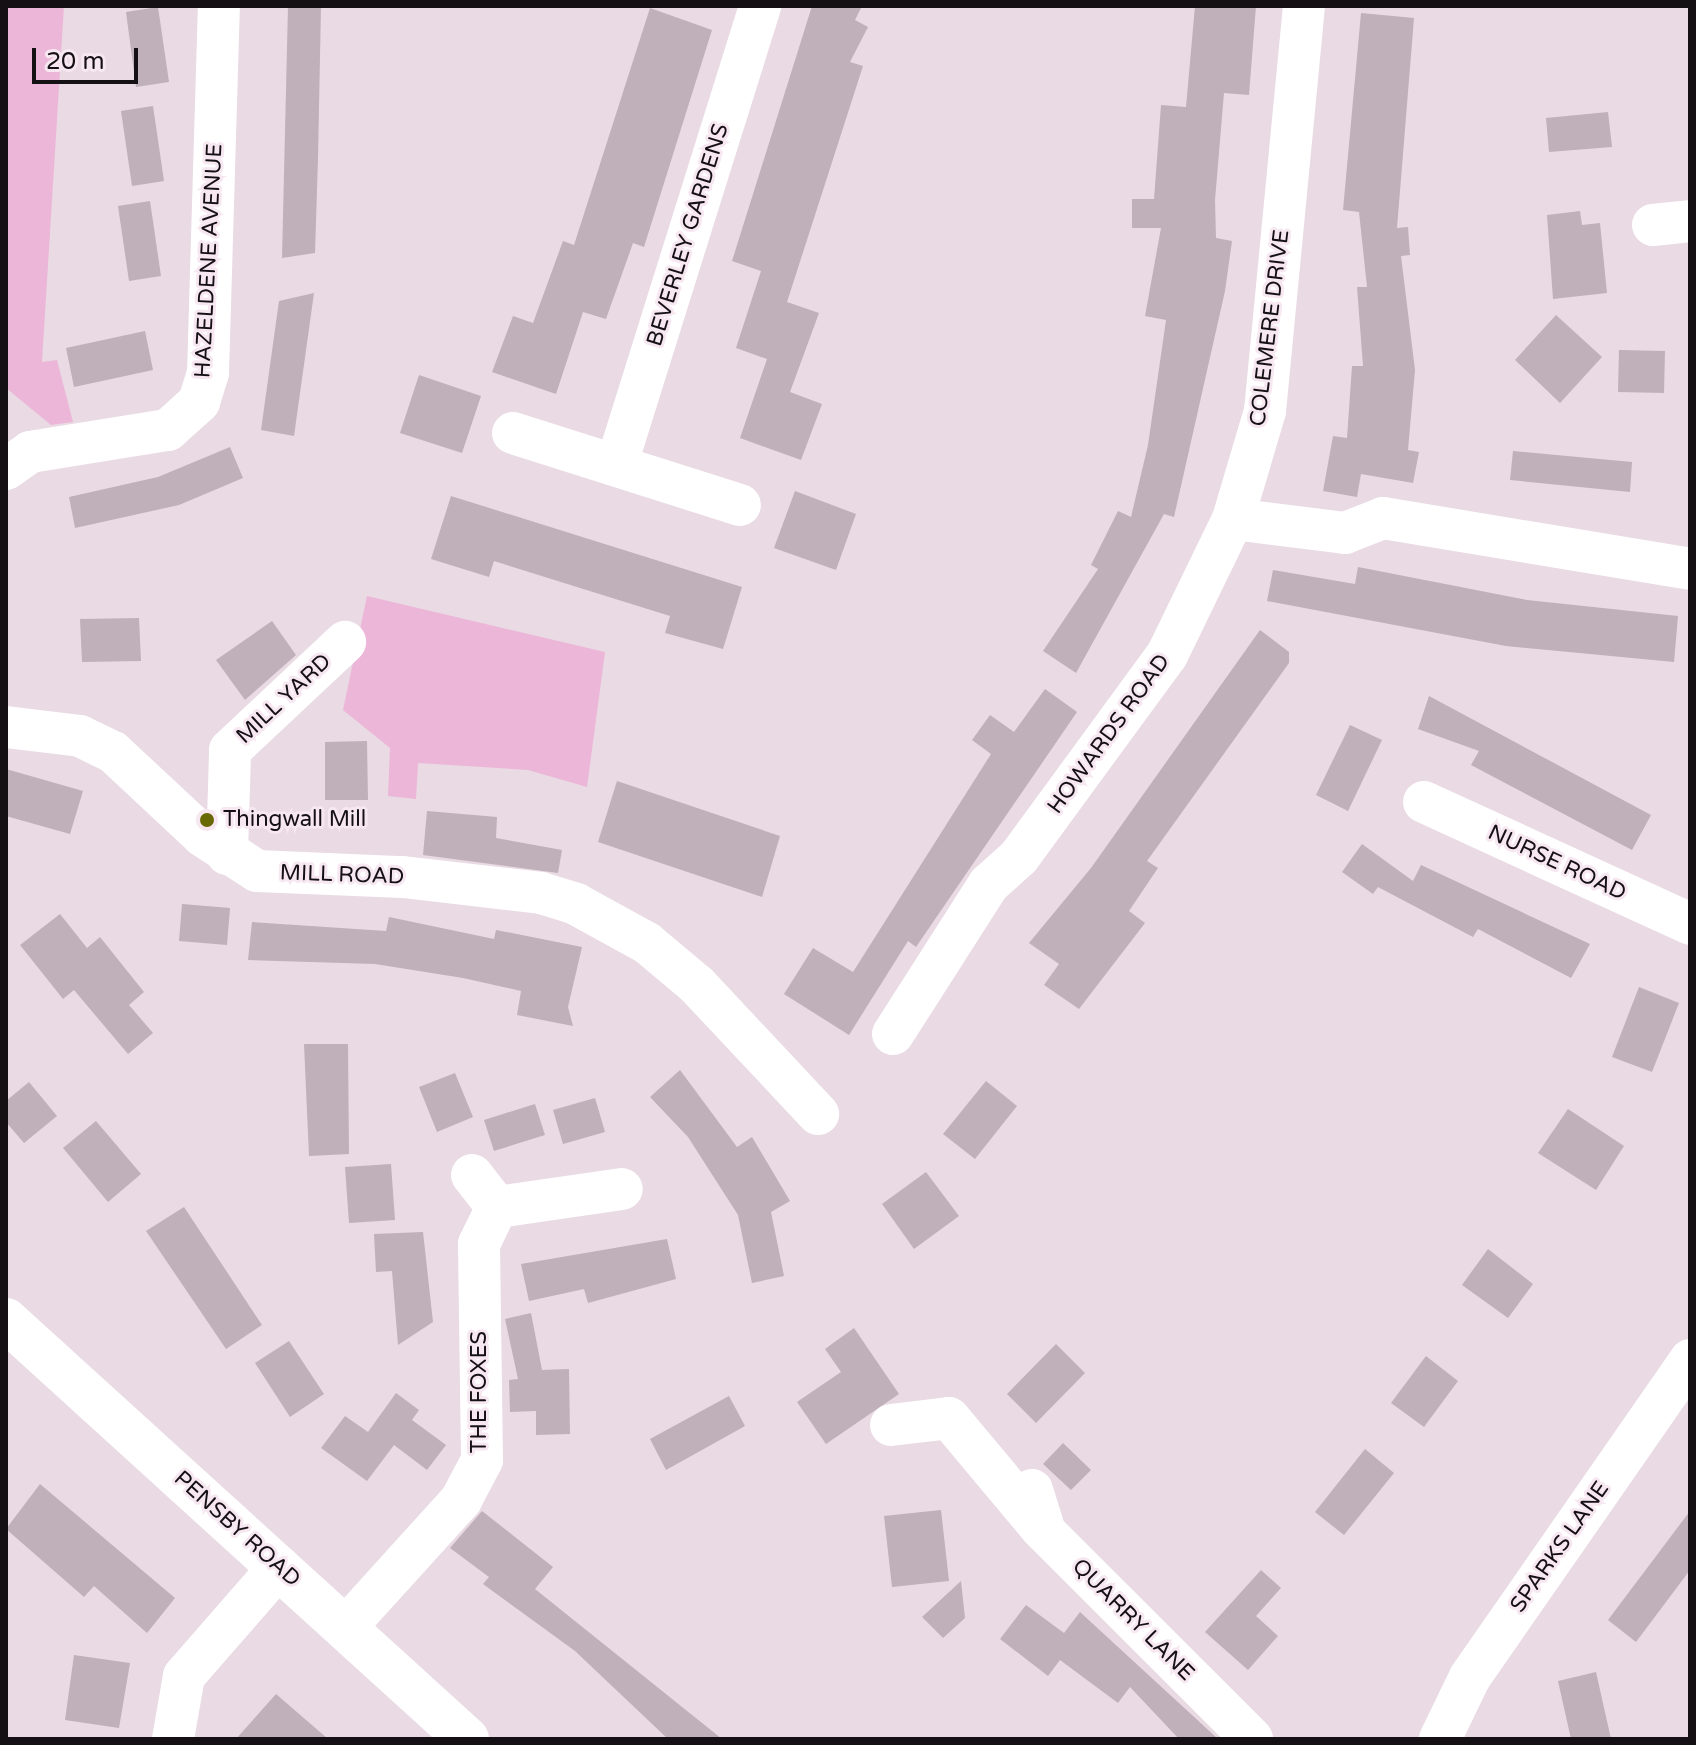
<!DOCTYPE html>
<style>
body{margin:0}
#map{position:relative;width:1696px;height:1745px;overflow:hidden;background:#e9dae3;font-family:"Varela Round",sans-serif}
div>[style]{position:absolute}
[style*='--x']{left:calc(var(--x)*1px);top:calc(var(--y)*1px);width:calc(var(--w)*1px);rotate:calc(var(--a)*1deg)}
.green>*{inset:0;background:#ecb6d8}
.building>*{inset:0;background:#bfb0b9}
.minor>*{height:42px;margin:-21px;padding:0 21px;transform-origin:21px;border-radius:21px;background:#fff}
.major>*{height:44px;margin:-22px;padding:0 22px;transform-origin:22px;border-radius:22px;background:#fff}
.dots>*{width:22px;height:22px;translate:-50% -50%;box-sizing:border-box;border:4px solid #f7e7f0;border-radius:50%}
span{translate:-50% -50%;white-space:nowrap;text-align:center;line-height:1.15;-webkit-text-stroke:6px #f7e7f0;paint-order:stroke}
.street-label{font-size:22px;color:#151013}
.poi-label{font-size:22px;color:#151013}
.left{translate:0 -50%;text-align:left}
.frame{position:absolute;inset:0;border:8px solid #151013;pointer-events:none}
.scale{position:absolute;left:32px;top:48px;width:106px;height:36px;box-sizing:border-box;border:4px solid #151013;border-top:0;padding-left:10px;font-size:24px;line-height:28px;white-space:nowrap;color:#151013;-webkit-text-stroke:6px #f7e7f0;paint-order:stroke}
</style>
<div id="map">
<div class="green">
<i style="clip-path:polygon(6px 6px,64px 6px,42px 362px,57px 360px,73px 422px,51px 425px,6px 388px)"></i>
<i style="clip-path:polygon(367px 596px,605px 652px,587px 787px,528px 770px,418px 763px,416px 799px,388px 796px,390px 748px,343px 710px)"></i>
</div>
<div class="building">
<i style="clip-path:polygon(288px 6px,321px 6px,318px 158px,315px 253px,282px 258px)"></i>
<i style="clip-path:polygon(812px 6px,862px 6px,855px 20px,868px 27px,850px 62px,863px 66px,787px 302px,819px 313px,790px 392px,822px 404px,801px 460px,740px 438px,767px 359px,736px 348px,761px 271px,732px 261px)"></i>
<i style="clip-path:polygon(1195px 6px,1256px 6px,1249px 95px,1224px 93px,1215px 200px,1216px 238px,1232px 241px,1225px 291px,1174px 517px,1164px 514px,1076px 673px,1043px 651px,1098px 569px,1091px 565px,1118px 511px,1131px 517px,1148px 445px,1166px 320px,1145px 316px,1161px 228px,1132px 228px,1132px 199px,1154px 199px,1161px 105px,1186px 107px)"></i>
<i style="clip-path:polygon(158px 7px,169px 82px,136px 87px,126px 12px)"></i>
<i style="clip-path:polygon(650px 8px,712px 30px,644px 247px,633px 243px,606px 319px,583px 312px,556px 394px,492px 372px,513px 316px,533px 323px,563px 241px,574px 245px)"></i>
<i style="clip-path:polygon(1361px 13px,1414px 18px,1397px 228px,1408px 227px,1410px 255px,1401px 256px,1415px 370px,1408px 450px,1419px 452px,1413px 483px,1361px 474px,1357px 497px,1323px 491px,1333px 436px,1347px 438px,1352px 366px,1363px 366px,1357px 287px,1367px 287px,1359px 212px,1343px 210px)"></i>
<i style="clip-path:polygon(153px 106px,164px 181px,132px 186px,121px 111px)"></i>
<i style="clip-path:polygon(1608px 112px,1612px 147px,1549px 152px,1546px 118px)"></i>
<i style="clip-path:polygon(150px 201px,161px 276px,129px 281px,118px 206px)"></i>
<i style="clip-path:polygon(1580px 211px,1582px 225px,1600px 223px,1607px 293px,1553px 299px,1547px 215px)"></i>
<i style="clip-path:polygon(314px 293px,294px 436px,261px 430px,279px 301px)"></i>
<i style="clip-path:polygon(1556px 315px,1602px 357px,1560px 403px,1515px 360px)"></i>
<i style="clip-path:polygon(145px 331px,153px 370px,74px 387px,66px 348px)"></i>
<i style="clip-path:polygon(1619px 350px,1665px 351px,1664px 393px,1618px 392px)"></i>
<i style="clip-path:polygon(419px 375px,481px 396px,462px 453px,400px 433px)"></i>
<i style="clip-path:polygon(230px 447px,243px 478px,179px 505px,75px 528px,69px 497px,158px 477px)"></i>
<i style="clip-path:polygon(1513px 451px,1632px 462px,1630px 492px,1510px 480px)"></i>
<i style="clip-path:polygon(795px 491px,856px 514px,836px 570px,774px 548px)"></i>
<i style="clip-path:polygon(451px 496px,742px 587px,723px 649px,665px 633px,670px 616px,494px 561px,489px 577px,431px 559px)"></i>
<i style="clip-path:polygon(1358px 567px,1527px 600px,1678px 616px,1674px 662px,1506px 646px,1267px 601px,1273px 570px,1355px 584px)"></i>
<i style="clip-path:polygon(139px 618px,141px 661px,82px 662px,80px 619px)"></i>
<i style="clip-path:polygon(272px 621px,296px 655px,245px 700px,216px 660px)"></i>
<i style="clip-path:polygon(1260px 630px,1289px 652px,1289px 663px,1147px 861px,1158px 868px,1129px 911px,1145px 923px,1079px 1009px,1044px 985px,1059px 964px,1029px 943px,1091px 868px)"></i>
<i style="clip-path:polygon(1045px 689px,1077px 712px,916px 947px,908px 941px,849px 1035px,784px 994px,813px 948px,853px 972px,991px 754px,972px 740px,990px 715px,1014px 732px)"></i>
<i style="clip-path:polygon(1429px 696px,1651px 815px,1632px 850px,1471px 765px,1479px 751px,1418px 729px)"></i>
<i style="clip-path:polygon(1350px 725px,1382px 740px,1348px 811px,1316px 795px)"></i>
<i style="clip-path:polygon(367px 741px,368px 800px,325px 800px,325px 742px)"></i>
<i style="clip-path:polygon(6px 769px,83px 791px,70px 834px,6px 816px)"></i>
<i style="clip-path:polygon(617px 781px,780px 836px,762px 897px,598px 842px)"></i>
<i style="clip-path:polygon(427px 811px,497px 817px,496px 838px,562px 850px,558px 873px,423px 855px)"></i>
<i style="clip-path:polygon(1362px 844px,1413px 881px,1421px 865px,1590px 944px,1571px 978px,1478px 929px,1473px 937px,1378px 887px,1373px 894px,1342px 872px)"></i>
<i style="clip-path:polygon(182px 904px,230px 908px,227px 945px,179px 941px)"></i>
<i style="clip-path:polygon(60px 914px,87px 948px,100px 937px,144px 992px,129px 1005px,153px 1033px,128px 1054px,74px 990px,63px 999px,20px 945px)"></i>
<i style="clip-path:polygon(389px 917px,494px 939px,496px 930px,582px 947px,568px 1007px,573px 1026px,517px 1015px,521px 991px,463px 978px,375px 964px,248px 960px,252px 922px,386px 931px)"></i>
<i style="clip-path:polygon(1639px 987px,1679px 1003px,1652px 1072px,1612px 1057px)"></i>
<i style="clip-path:polygon(304px 1044px,348px 1044px,349px 1154px,309px 1156px)"></i>
<i style="clip-path:polygon(680px 1070px,737px 1147px,752px 1137px,790px 1201px,771px 1212px,784px 1276px,752px 1283px,738px 1215px,688px 1137px,650px 1097px)"></i>
<i style="clip-path:polygon(455px 1073px,473px 1117px,437px 1132px,419px 1087px)"></i>
<i style="clip-path:polygon(986px 1081px,1017px 1106px,975px 1159px,943px 1134px)"></i>
<i style="clip-path:polygon(29px 1082px,57px 1116px,24px 1143px,6px 1122px,6px 1101px)"></i>
<i style="clip-path:polygon(595px 1098px,605px 1132px,563px 1144px,553px 1110px)"></i>
<i style="clip-path:polygon(535px 1104px,545px 1135px,494px 1151px,484px 1120px)"></i>
<i style="clip-path:polygon(1568px 1109px,1624px 1146px,1596px 1190px,1538px 1153px)"></i>
<i style="clip-path:polygon(96px 1121px,141px 1174px,108px 1202px,63px 1148px)"></i>
<i style="clip-path:polygon(391px 1164px,395px 1220px,349px 1223px,345px 1167px)"></i>
<i style="clip-path:polygon(926px 1172px,959px 1216px,914px 1249px,882px 1204px)"></i>
<i style="clip-path:polygon(184px 1207px,262px 1325px,226px 1349px,146px 1231px)"></i>
<i style="clip-path:polygon(423px 1232px,433px 1322px,398px 1345px,392px 1271px,376px 1272px,374px 1234px)"></i>
<i style="clip-path:polygon(667px 1239px,676px 1279px,588px 1303px,584px 1289px,529px 1301px,521px 1264px)"></i>
<i style="clip-path:polygon(1488px 1249px,1533px 1284px,1508px 1318px,1462px 1285px)"></i>
<i style="clip-path:polygon(531px 1313px,542px 1370px,569px 1369px,570px 1434px,536px 1435px,536px 1411px,510px 1412px,509px 1380px,518px 1379px,505px 1319px)"></i>
<i style="clip-path:polygon(854px 1328px,899px 1394px,826px 1444px,797px 1402px,841px 1372px,825px 1349px)"></i>
<i style="clip-path:polygon(289px 1341px,324px 1394px,290px 1417px,255px 1363px)"></i>
<i style="clip-path:polygon(1056px 1344px,1085px 1373px,1036px 1423px,1007px 1394px)"></i>
<i style="clip-path:polygon(1426px 1356px,1458px 1381px,1424px 1427px,1391px 1403px)"></i>
<i style="clip-path:polygon(396px 1393px,419px 1410px,412px 1420px,446px 1445px,427px 1470px,394px 1445px,367px 1481px,321px 1448px,345px 1416px,368px 1432px)"></i>
<i style="clip-path:polygon(729px 1396px,745px 1426px,666px 1470px,650px 1439px)"></i>
<i style="clip-path:polygon(1063px 1443px,1091px 1470px,1071px 1490px,1043px 1464px)"></i>
<i style="clip-path:polygon(1365px 1449px,1394px 1473px,1344px 1535px,1315px 1512px)"></i>
<i style="clip-path:polygon(40px 1484px,175px 1598px,147px 1633px,94px 1586px,84px 1597px,6px 1529px)"></i>
<i style="clip-path:polygon(941px 1510px,949px 1581px,892px 1587px,884px 1516px)"></i>
<i style="clip-path:polygon(482px 1511px,553px 1567px,535px 1589px,722px 1739px,668px 1739px,575px 1651px,483px 1584px,489px 1577px,450px 1548px)"></i>
<i style="clip-path:polygon(1690px 1511px,1690px 1570px,1636px 1642px,1608px 1620px)"></i>
<i style="clip-path:polygon(1261px 1570px,1281px 1588px,1256px 1616px,1278px 1636px,1248px 1670px,1205px 1632px)"></i>
<i style="clip-path:polygon(961px 1581px,965px 1618px,943px 1638px,922px 1617px)"></i>
<i style="clip-path:polygon(1026px 1605px,1064px 1633px,1080px 1612px,1218px 1739px,1179px 1739px,1130px 1687px,1118px 1703px,1060px 1660px,1048px 1676px,1000px 1639px)"></i>
<i style="clip-path:polygon(74px 1655px,130px 1663px,119px 1728px,65px 1720px)"></i>
<i style="clip-path:polygon(1596px 1672px,1611px 1739px,1571px 1739px,1558px 1681px)"></i>
<i style="clip-path:polygon(276px 1694px,328px 1739px,236px 1739px)"></i>
</div>
<div class="minor">
<i style="--x:1304;--y:6;--w:407;--a:95.5"></i>
<i style="--x:1265;--y:411;--w:113;--a:106.5"></i>
<i style="--x:1233;--y:519;--w:113;--a:7.1"></i>
<i style="--x:1345;--y:533;--w:41;--a:-21.5"></i>
<i style="--x:1383;--y:518;--w:311;--a:9.4"></i>
<i style="--x:1653;--y:225;--w:37;--a:-6"></i>
<i style="--x:513;--y:433;--w:238;--a:17.6"></i>
<i style="--x:617;--y:463;--w:479;--a:-72.6"></i>
<i style="--x:6;--y:469;--w:29;--a:-35"></i>
<i style="--x:30;--y:452;--w:140;--a:-9.1"></i>
<i style="--x:168;--y:430;--w:42;--a:-42.1"></i>
<i style="--x:199;--y:402;--w:30;--a:-73"></i>
<i style="--x:208;--y:373;--w:367;--a:-88.3"></i>
<i style="--x:6;--y:727;--w:75;--a:6.9"></i>
<i style="--x:80;--y:736;--w:37;--a:26"></i>
<i style="--x:113;--y:752;--w:123;--a:43"></i>
<i style="--x:203;--y:836;--w:64;--a:32.9"></i>
<i style="--x:257;--y:871;--w:146;--a:2.4"></i>
<i style="--x:403;--y:877;--w:139;--a:6.6"></i>
<i style="--x:541;--y:893;--w:37;--a:17"></i>
<i style="--x:576;--y:904;--w:81;--a:28.8"></i>
<i style="--x:647;--y:943;--w:65;--a:40"></i>
<i style="--x:697;--y:985;--w:177;--a:46.8"></i>
<i style="--x:1424;--y:802;--w:293;--a:24.6"></i>
<i style="--x:227;--y:854;--w:104;--a:-88.3"></i>
<i style="--x:230;--y:750;--w:158;--a:-43.2"></i>
<i style="--x:893;--y:1034;--w:178;--a:-57.4"></i>
<i style="--x:989;--y:884;--w:40;--a:-42"></i>
<i style="--x:1019;--y:857;--w:250;--a:-53.8"></i>
<i style="--x:1167;--y:655;--w:151;--a:-64.1"></i>
<i style="--x:472;--y:1175;--w:41;--a:52"></i>
<i style="--x:891;--y:1425;--w:58;--a:-6.9"></i>
<i style="--x:949;--y:1418;--w:143;--a:50.1"></i>
<i style="--x:1032;--y:1490;--w:44;--a:72.8"></i>
<i style="--x:1045;--y:1532;--w:293;--a:45"></i>
<i style="--x:345;--y:1628;--w:173;--a:-47.8"></i>
<i style="--x:461;--y:1500;--w:45;--a:-62.3"></i>
<i style="--x:482;--y:1460;--w:216;--a:-90.8"></i>
<i style="--x:479;--y:1244;--w:41;--a:-64.1"></i>
<i style="--x:497;--y:1207;--w:126;--a:-8.2"></i>
<i style="--x:173;--y:1739;--w:64;--a:-80.1"></i>
<i style="--x:184;--y:1676;--w:145;--a:-48.9"></i>
<i style="--x:1440;--y:1739;--w:69;--a:-64.2"></i>
<i style="--x:1470;--y:1677;--w:386;--a:-55.2"></i>
</div>
<div class="major">
<i style="--x:6;--y:1320;--w:623;--a:42.27"></i>
</div>
<div class="dots">
<i style="left:207px;top:820px;background:#696904"></i>
</div>
<div class="street-label">
<span style="left:688px;top:235px;rotate:-73deg">BEVERLEY GARDENS</span>
<span style="left:209px;top:261px;rotate:-87deg">HAZELDENE AVENUE</span>
<span style="left:1270px;top:328px;rotate:-83deg">COLEMERE DRIVE</span>
<span style="left:284px;top:699px;rotate:-43deg">MILL YARD</span>
<span style="left:1109px;top:734px;rotate:-54deg">HOWARDS ROAD</span>
<span style="left:1557px;top:863px;rotate:25deg">NURSE ROAD</span>
<span style="left:342px;top:875px;rotate:2deg">MILL ROAD</span>
<span style="left:480px;top:1392px;rotate:-90deg">THE FOXES</span>
<span style="left:237px;top:1529px;rotate:42deg">PENSBY ROAD</span>
<span style="left:1560px;top:1547px;rotate:-55deg">SPARKS LANE</span>
<span style="left:1133px;top:1620px;rotate:45deg">QUARRY LANE</span>
</div>
<div class="poi-label">
<span class="left" style="left:223px;top:820px">Thingwall Mill</span>
</div>
<div class="frame"></div>
<div class="scale">20 m</div>
</div>
